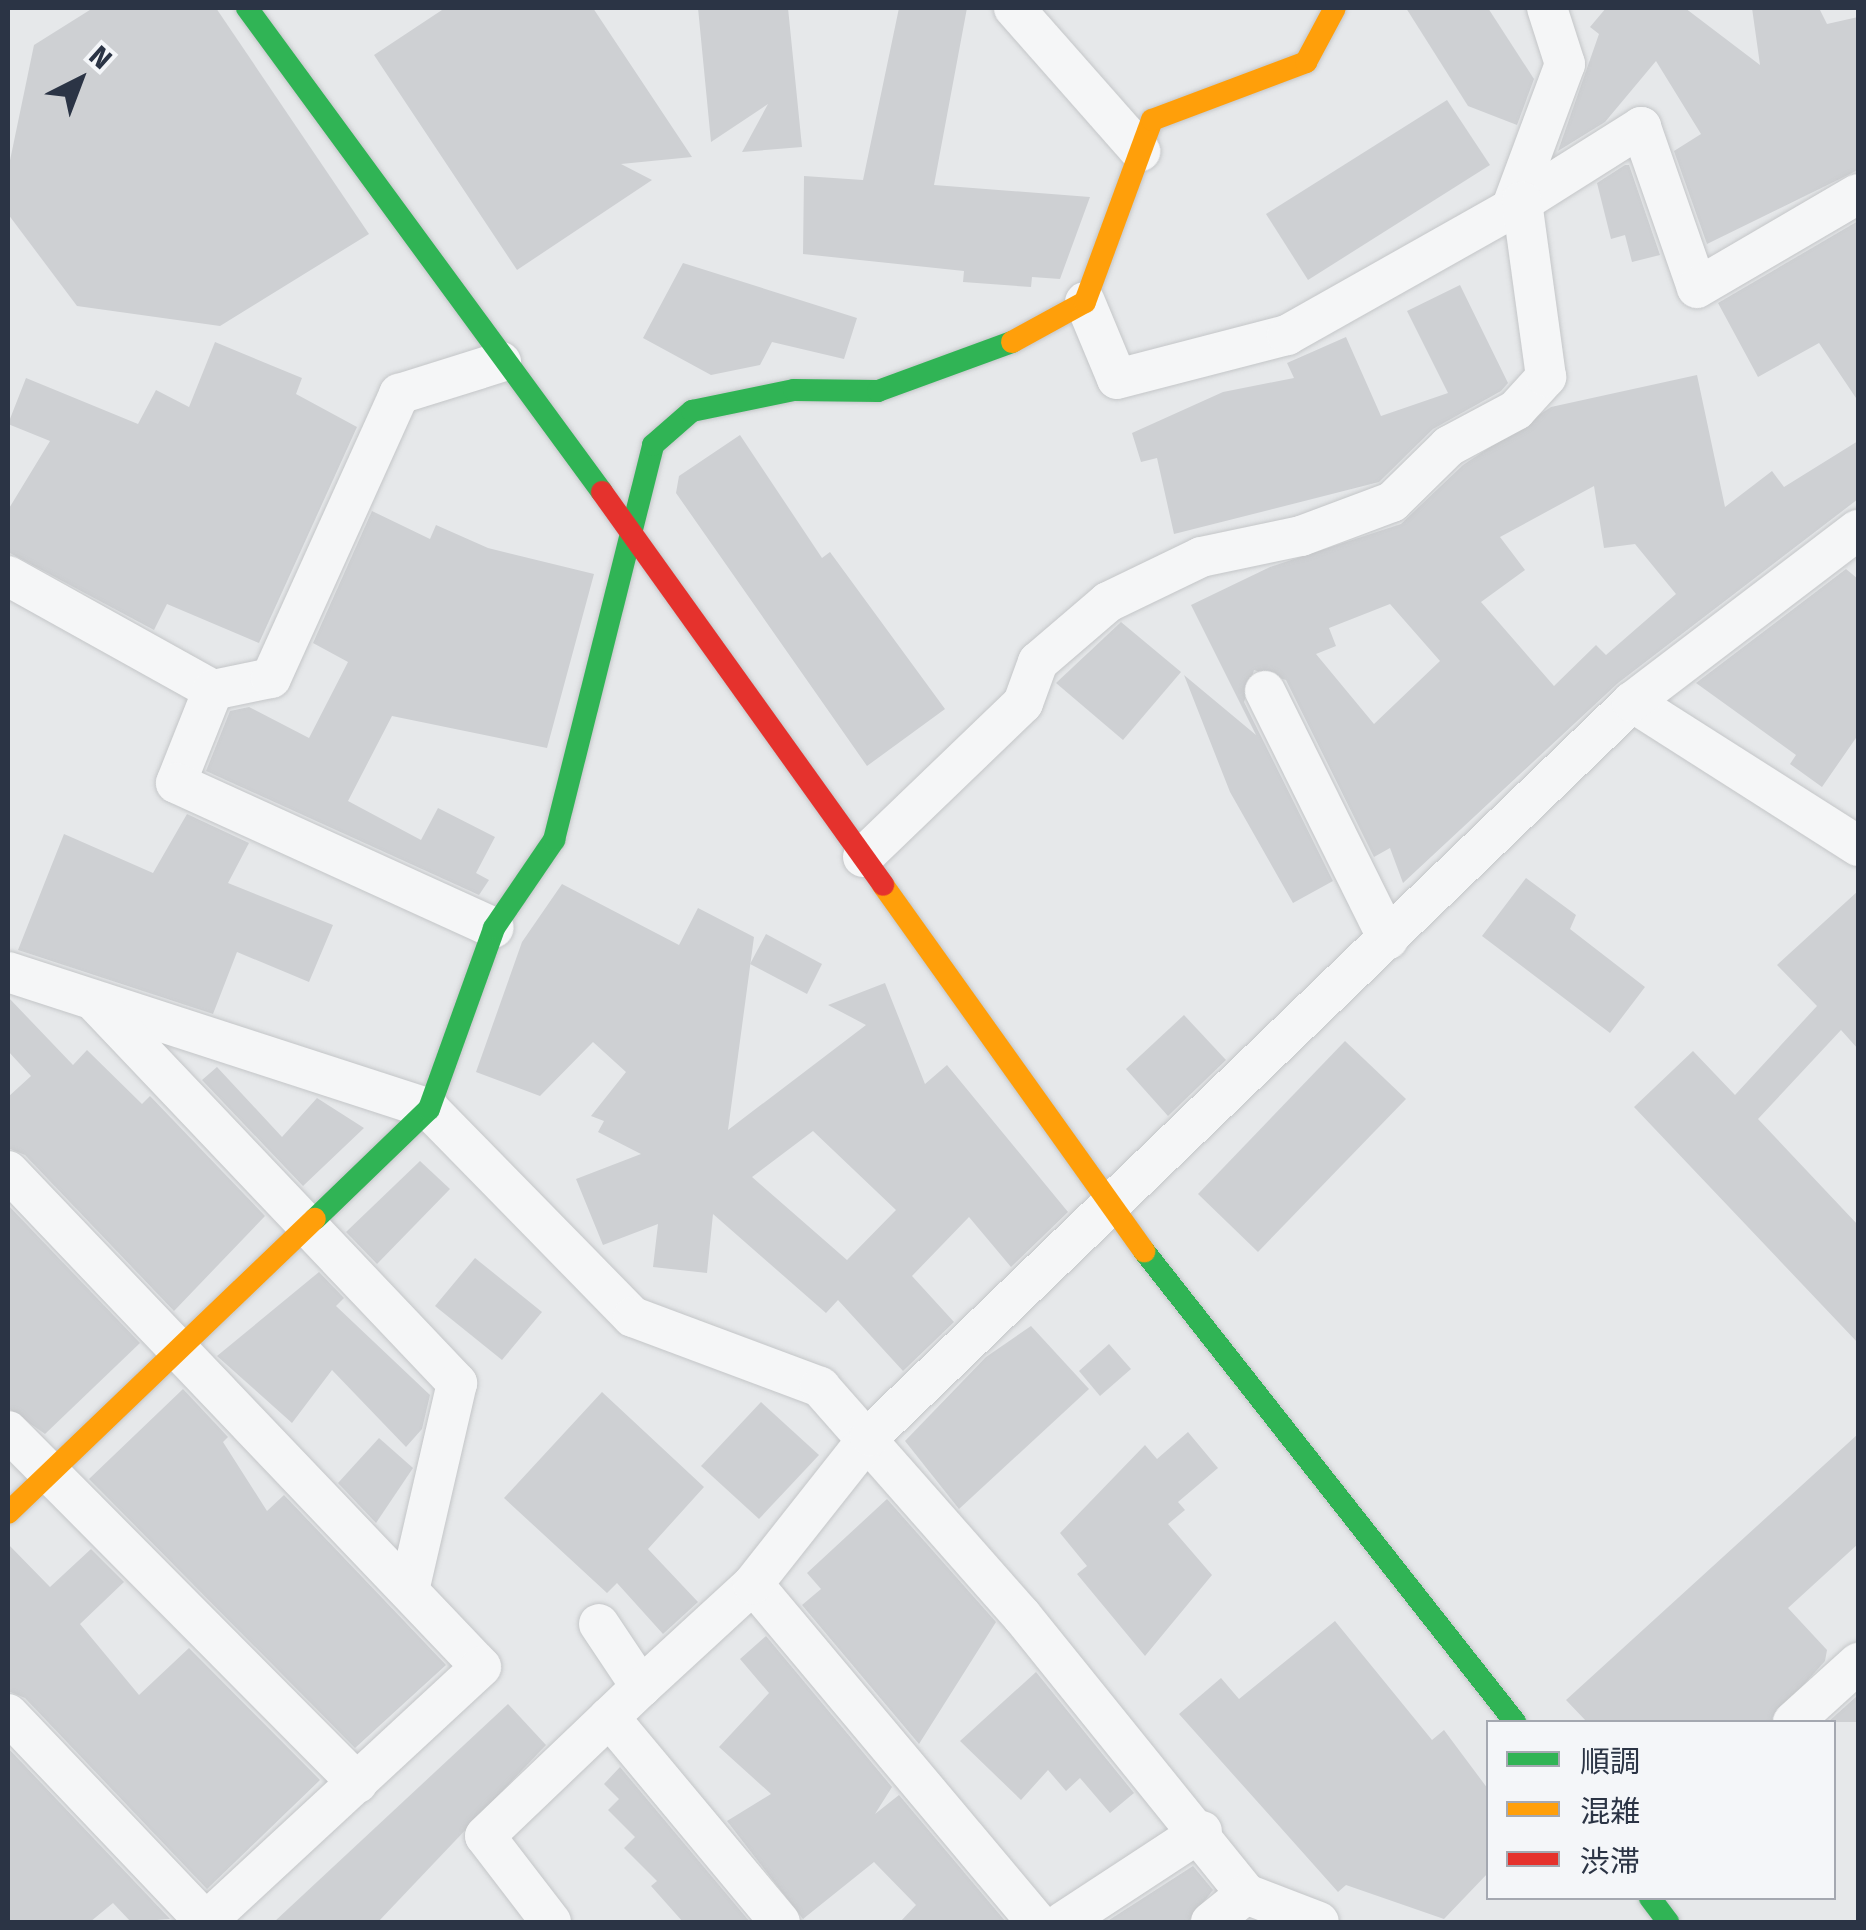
<!DOCTYPE html>
<meta charset="utf-8">
<style>
body{margin:0}
#map{position:relative;width:1866px;height:1930px;overflow:hidden;background:#e6e8ea;font-family:"Fira Sans","Noto Sans JP",sans-serif}
div>[style]{position:absolute}
[style*='--x']{left:calc(var(--x)*1px);top:calc(var(--y)*1px);width:calc(var(--w)*1px);rotate:calc(var(--a)*1deg)}
.building>*{inset:0;background:#ced0d3}
.roads{filter:drop-shadow(0 0 2px #c4c6c8) drop-shadow(0 0 2px #c4c6c8)}
.street>*{height:40px;margin:-20px;padding:0 20px;transform-origin:20px;border-radius:20px;background:#f5f6f7}
.fast>*{height:22px;margin:-11px;padding:0 11px;transform-origin:11px;border-radius:11px;background:#30b455}
.slow>*{height:22px;margin:-11px;padding:0 11px;transform-origin:11px;border-radius:11px;background:#ff9f0a}
.jam>*{height:22px;margin:-11px;padding:0 11px;transform-origin:11px;border-radius:11px;background:#e5322d}
span{translate:-50% -50%;white-space:nowrap;text-align:center;line-height:1.15;-webkit-text-stroke:10px #f4f6f9;paint-order:stroke}
.frame{position:absolute;inset:0;border:10px solid #2b3445;pointer-events:none}
.legend{position:absolute;left:1486px;top:1720px;width:350px;height:180px;box-sizing:border-box;background:#f4f6f9;border:2px solid #a4a8b1;margin:0;padding:12px 18px;list-style:none;font-size:30px;color:#2b3445}
.legend li{display:flex;align-items:center;gap:20px;height:50px}
.legend b{width:50px;border:2px solid #a4a8b1}
.north{position:absolute;left:30px;top:30px;width:100px;height:100px;-webkit-text-stroke:8px #f4f6f9;paint-order:stroke;rotate:42deg;font-size:28px;font-weight:700;line-height:40px;text-align:center;color:#2b3445}
.north::after{content:'';display:block;margin:auto;width:35px;height:45px;background:#2b3445;clip-path:polygon(50% 0,100% 100%,50% 72%,0 100%)}
</style>
<div id="map">
<div class="building">
<i style="clip-path:polygon(93px 8px,216px 8px,369px 234px,220px 326px,77px 306px,8px 214px,8px 170px,34px 45px)"></i>
<i style="clip-path:polygon(445px 8px,593px 8px,692px 157px,621px 164px,652px 180px,517px 270px,374px 55px)"></i>
<i style="clip-path:polygon(698px 8px,788px 8px,802px 147px,742px 152px,768px 104px,711px 142px)"></i>
<i style="clip-path:polygon(899px 8px,967px 8px,934px 185px,1090px 197px,1060px 279px,1032px 277px,1031px 287px,963px 282px,964px 271px,803px 254px,804px 176px,863px 180px)"></i>
<i style="clip-path:polygon(1406px 8px,1488px 8px,1534px 79px,1517px 125px,1468px 106px)"></i>
<i style="clip-path:polygon(1606px 8px,1685px 8px,1760px 65px,1752px 8px,1819px 8px,1827px 24px,1858px 17px,1858px 170px,1707px 244px,1674px 151px,1701px 134px,1656px 61px,1605px 122px,1558px 151px,1599px 34px,1590px 27px)"></i>
<i style="clip-path:polygon(1447px 100px,1490px 165px,1308px 280px,1266px 214px)"></i>
<i style="clip-path:polygon(1625px 165px,1629px 165px,1660px 255px,1632px 262px,1625px 235px,1611px 239px,1597px 183px)"></i>
<i style="clip-path:polygon(1858px 221px,1858px 401px,1819px 343px,1758px 377px,1718px 303px)"></i>
<i style="clip-path:polygon(683px 263px,857px 318px,844px 359px,772px 342px,760px 365px,711px 375px,643px 338px)"></i>
<i style="clip-path:polygon(1460px 285px,1508px 383px,1501px 391px,1433px 429px,1379px 482px,1174px 534px,1157px 458px,1141px 462px,1132px 433px,1223px 392px,1294px 378px,1287px 363px,1346px 337px,1381px 416px,1448px 393px,1407px 311px)"></i>
<i style="clip-path:polygon(215px 342px,302px 378px,296px 394px,357px 427px,259px 643px,167px 604px,154px 630px,8px 552px,8px 510px,50px 441px,8px 424px,26px 378px,138px 424px,156px 390px,189px 407px)"></i>
<i style="clip-path:polygon(evenodd,1697px 375px,1725px 507px,1772px 471px,1784px 487px,1858px 441px,1858px 499px,1618px 683px,1403px 883px,1390px 848px,1374px 857px,1286px 680px,1254px 670px,1244px 702px,1333px 881px,1293px 903px,1230px 792px,1184px 675px,1256px 735px,1191px 605px,1270px 567px,1401px 524px,1463px 465px,1551px 407px,1697px 375px,1594px 486px,1604px 548px,1635px 544px,1676px 594px,1606px 655px,1596px 645px,1554px 686px,1481px 602px,1525px 570px,1500px 537px,1594px 486px,1697px 375px,1390px 604px,1440px 661px,1374px 724px,1316px 654px,1336px 646px,1329px 628px,1390px 604px)"></i>
<i style="clip-path:polygon(740px 435px,822px 558px,830px 552px,945px 709px,867px 766px,676px 493px,679px 476px)"></i>
<i style="clip-path:polygon(372px 511px,430px 539px,436px 525px,488px 548px,594px 574px,547px 748px,392px 716px,348px 801px,421px 840px,438px 808px,495px 837px,476px 873px,489px 880px,479px 895px,206px 771px,230px 711px,249px 707px,309px 738px,348px 662px,313px 643px)"></i>
<i style="clip-path:polygon(1846px 569px,1858px 579px,1858px 735px,1822px 787px,1790px 764px,1796px 755px,1696px 683px)"></i>
<i style="clip-path:polygon(1121px 622px,1181px 672px,1123px 740px,1056px 683px)"></i>
<i style="clip-path:polygon(187px 814px,249px 843px,228px 883px,333px 925px,309px 982px,237px 952px,213px 1014px,18px 950px,64px 834px,153px 873px)"></i>
<i style="clip-path:polygon(1526px 878px,1576px 915px,1570px 929px,1645px 987px,1610px 1033px,1482px 936px)"></i>
<i style="clip-path:polygon(evenodd,562px 884px,679px 945px,698px 908px,754px 937px,728px 1130px,866px 1025px,828px 1005px,885px 983px,925px 1084px,947px 1065px,1068px 1212px,1011px 1267px,969px 1217px,912px 1276px,954px 1322px,903px 1371px,838px 1300px,826px 1313px,713px 1214px,707px 1273px,653px 1267px,658px 1224px,603px 1245px,576px 1179px,641px 1154px,598px 1132px,604px 1121px,591px 1116px,626px 1072px,593px 1042px,540px 1096px,476px 1072px,522px 942px,562px 884px,813px 1131px,896px 1210px,847px 1260px,752px 1177px,813px 1131px)"></i>
<i style="clip-path:polygon(1858px 891px,1858px 1049px,1841px 1030px,1758px 1119px,1858px 1225px,1858px 1343px,1634px 1107px,1693px 1051px,1735px 1095px,1817px 1006px,1777px 965px)"></i>
<i style="clip-path:polygon(766px 934px,822px 964px,807px 994px,750px 964px)"></i>
<i style="clip-path:polygon(8px 997px,73px 1065px,87px 1050px,142px 1104px,150px 1096px,265px 1216px,174px 1311px,25px 1155px,8px 1148px,8px 1097px,31px 1076px,8px 1051px)"></i>
<i style="clip-path:polygon(1184px 1015px,1226px 1060px,1168px 1116px,1126px 1069px)"></i>
<i style="clip-path:polygon(1345px 1041px,1406px 1099px,1258px 1252px,1198px 1194px)"></i>
<i style="clip-path:polygon(217px 1067px,282px 1137px,317px 1098px,364px 1128px,303px 1186px,202px 1080px)"></i>
<i style="clip-path:polygon(420px 1161px,450px 1189px,377px 1264px,346px 1232px)"></i>
<i style="clip-path:polygon(8px 1205px,140px 1343px,45px 1434px,8px 1408px)"></i>
<i style="clip-path:polygon(475px 1258px,542px 1312px,502px 1360px,435px 1306px)"></i>
<i style="clip-path:polygon(319px 1272px,344px 1298px,336px 1306px,430px 1395px,422px 1429px,406px 1447px,332px 1370px,292px 1423px,217px 1356px)"></i>
<i style="clip-path:polygon(1031px 1326px,1089px 1389px,959px 1509px,905px 1441px,986px 1357px)"></i>
<i style="clip-path:polygon(1109px 1344px,1131px 1369px,1100px 1396px,1079px 1371px)"></i>
<i style="clip-path:polygon(183px 1389px,228px 1437px,223px 1442px,267px 1511px,284px 1495px,446px 1665px,355px 1748px,89px 1479px)"></i>
<i style="clip-path:polygon(602px 1392px,704px 1487px,648px 1549px,698px 1602px,663px 1634px,617px 1583px,607px 1593px,504px 1498px)"></i>
<i style="clip-path:polygon(761px 1402px,819px 1455px,759px 1519px,701px 1466px)"></i>
<i style="clip-path:polygon(1188px 1432px,1218px 1468px,1178px 1502px,1185px 1510px,1168px 1524px,1212px 1575px,1145px 1656px,1077px 1574px,1087px 1566px,1060px 1533px,1145px 1445px,1157px 1459px)"></i>
<i style="clip-path:polygon(1858px 1434px,1858px 1544px,1788px 1608px,1827px 1650px,1825px 1661px,1770px 1722px,1587px 1722px,1566px 1700px)"></i>
<i style="clip-path:polygon(379px 1438px,413px 1468px,376px 1523px,338px 1483px)"></i>
<i style="clip-path:polygon(887px 1499px,996px 1622px,919px 1744px,802px 1605px,821px 1589px,807px 1573px)"></i>
<i style="clip-path:polygon(8px 1544px,50px 1587px,91px 1549px,124px 1582px,80px 1624px,139px 1695px,189px 1648px,320px 1780px,207px 1889px,25px 1698px,8px 1691px)"></i>
<i style="clip-path:polygon(1335px 1621px,1432px 1740px,1444px 1730px,1488px 1789px,1488px 1873px,1444px 1919px,1346px 1885px,1338px 1892px,1179px 1714px,1221px 1678px,1239px 1699px)"></i>
<i style="clip-path:polygon(766px 1636px,892px 1787px,875px 1814px,899px 1795px,1006px 1922px,900px 1922px,916px 1905px,874px 1862px,803px 1919px,727px 1821px,771px 1794px,719px 1747px,769px 1693px,740px 1659px)"></i>
<i style="clip-path:polygon(1036px 1672px,1134px 1793px,1110px 1813px,1080px 1778px,1066px 1791px,1048px 1770px,1021px 1800px,960px 1741px)"></i>
<i style="clip-path:polygon(1858px 1695px,1858px 1722px,1828px 1722px)"></i>
<i style="clip-path:polygon(508px 1704px,546px 1745px,378px 1922px,274px 1922px)"></i>
<i style="clip-path:polygon(8px 1748px,170px 1919px,131px 1922px,113px 1903px,90px 1922px,8px 1922px)"></i>
<i style="clip-path:polygon(620px 1767px,750px 1922px,683px 1922px,651px 1886px,657px 1881px,624px 1848px,635px 1837px,608px 1810px,619px 1799px,604px 1784px)"></i>
<i style="clip-path:polygon(1193px 1866px,1213px 1890px,1188px 1922px,1106px 1922px)"></i>
</div>
<div class="roads">
<div class="street">
<i style="--x:1014;--y:8;--w:191;--a:48.6"></i>
<i style="--x:1547;--y:8;--w:59;--a:72.2"></i>
<i style="--x:1565;--y:64;--w:155;--a:110.4"></i>
<i style="--x:1511;--y:209;--w:154;--a:-32.2"></i>
<i style="--x:1641;--y:127;--w:170;--a:70.8"></i>
<i style="--x:1697;--y:288;--w:186;--a:-30.3"></i>
<i style="--x:1085;--y:302;--w:83;--a:67.4"></i>
<i style="--x:1117;--y:379;--w:176;--a:-14.5"></i>
<i style="--x:1287;--y:335;--w:257;--a:-29.4"></i>
<i style="--x:8;--y:576;--w:235;--a:29.1"></i>
<i style="--x:213;--y:690;--w:100;--a:111.7"></i>
<i style="--x:176;--y:783;--w:349;--a:24.5"></i>
<i style="--x:213;--y:690;--w:59;--a:-11.7"></i>
<i style="--x:271;--y:678;--w:312;--a:-65.7"></i>
<i style="--x:399;--y:394;--w:107;--a:-17.4"></i>
<i style="--x:1265;--y:691;--w:277;--a:63.6"></i>
<i style="--x:1632;--y:702;--w:268;--a:32.5"></i>
<i style="--x:863;--y:857;--w:222;--a:-43.9"></i>
<i style="--x:1023;--y:703;--w:44;--a:-69.9"></i>
<i style="--x:1038;--y:662;--w:92;--a:-40.6"></i>
<i style="--x:1108;--y:602;--w:103;--a:-25.8"></i>
<i style="--x:1201;--y:557;--w:102;--a:-11.9"></i>
<i style="--x:1301;--y:536;--w:97;--a:-20.5"></i>
<i style="--x:1392;--y:502;--w:80;--a:-44.5"></i>
<i style="--x:1449;--y:446;--w:76;--a:-28.2"></i>
<i style="--x:1516;--y:410;--w:45;--a:-47.7"></i>
<i style="--x:1546;--y:377;--w:177;--a:-97.8"></i>
<i style="--x:8;--y:972;--w:443;--a:18"></i>
<i style="--x:429;--y:1109;--w:291;--a:45.6"></i>
<i style="--x:633;--y:1317;--w:200;--a:20.5"></i>
<i style="--x:820;--y:1387;--w:305;--a:48.6"></i>
<i style="--x:1022;--y:1616;--w:357;--a:51.1"></i>
<i style="--x:1246;--y:1894;--w:78;--a:21"></i>
<i style="--x:97;--y:1004;--w:523;--a:46.47"></i>
<i style="--x:457;--y:1383;--w:213;--a:103"></i>
<i style="--x:8;--y:1171;--w:685;--a:46.36"></i>
<i style="--x:481;--y:1667;--w:375;--a:137.2"></i>
<i style="--x:8;--y:1431;--w:496;--a:45.2"></i>
<i style="--x:753;--y:1584;--w:441;--a:50"></i>
<i style="--x:599;--y:1624;--w:76;--a:56.3"></i>
<i style="--x:641;--y:1687;--w:152;--a:-42.6"></i>
<i style="--x:753;--y:1584;--w:189;--a:-51.7"></i>
<i style="--x:870;--y:1436;--w:1058;--a:-43.93"></i>
<i style="--x:1632;--y:702;--w:284;--a:-37.3"></i>
<i style="--x:8;--y:1714;--w:287;--a:46.4"></i>
<i style="--x:609;--y:1717;--w:267;--a:50.2"></i>
<i style="--x:1793;--y:1722;--w:88;--a:-42.2"></i>
<i style="--x:551;--y:1922;--w:108;--a:-127.5"></i>
<i style="--x:485;--y:1836;--w:216;--a:-43.7"></i>
<i style="--x:1063;--y:1922;--w:166;--a:-33.2"></i>
<i style="--x:1211;--y:1922;--w:45;--a:-38.7"></i>
</div>
<div class="fast">
<i style="--x:247;--y:8;--w:600;--a:53.74"></i>
<i style="--x:315;--y:1219;--w:158;--a:-44"></i>
<i style="--x:429;--y:1109;--w:192;--a:-70.2"></i>
<i style="--x:494;--y:928;--w:107;--a:-55.7"></i>
<i style="--x:554;--y:840;--w:407;--a:-75.9"></i>
<i style="--x:653;--y:445;--w:52;--a:-41.1"></i>
<i style="--x:692;--y:411;--w:104;--a:-11.6"></i>
<i style="--x:794;--y:390;--w:84;--a:0.7"></i>
<i style="--x:878;--y:391;--w:143;--a:-20.1"></i>
<i style="--x:1144;--y:1251;--w:600;--a:51.77"></i>
<i style="--x:1650;--y:1898;--w:30;--a:53"></i>
</div>
<div class="slow">
<i style="--x:1012;--y:342;--w:83;--a:-28.7"></i>
<i style="--x:1085;--y:302;--w:194;--a:-69.8"></i>
<i style="--x:1152;--y:120;--w:165;--a:-20.6"></i>
<i style="--x:1306;--y:62;--w:61;--a:-61.8"></i>
<i style="--x:883;--y:885;--w:450;--a:54.5"></i>
<i style="--x:8;--y:1513;--w:425;--a:-43.8"></i>
</div>
<div class="jam">
<i style="--x:602;--y:492;--w:483;--a:54.4"></i>
</div>
</div>
<div class="frame"></div>
<ul class="legend">
<li><b style="height:12px;background:#30b455"></b>順調</li>
<li><b style="height:12px;background:#ff9f0a"></b>混雑</li>
<li><b style="height:12px;background:#e5322d"></b>渋滞</li>
</ul>
<div class="north">N</div>
</div>
